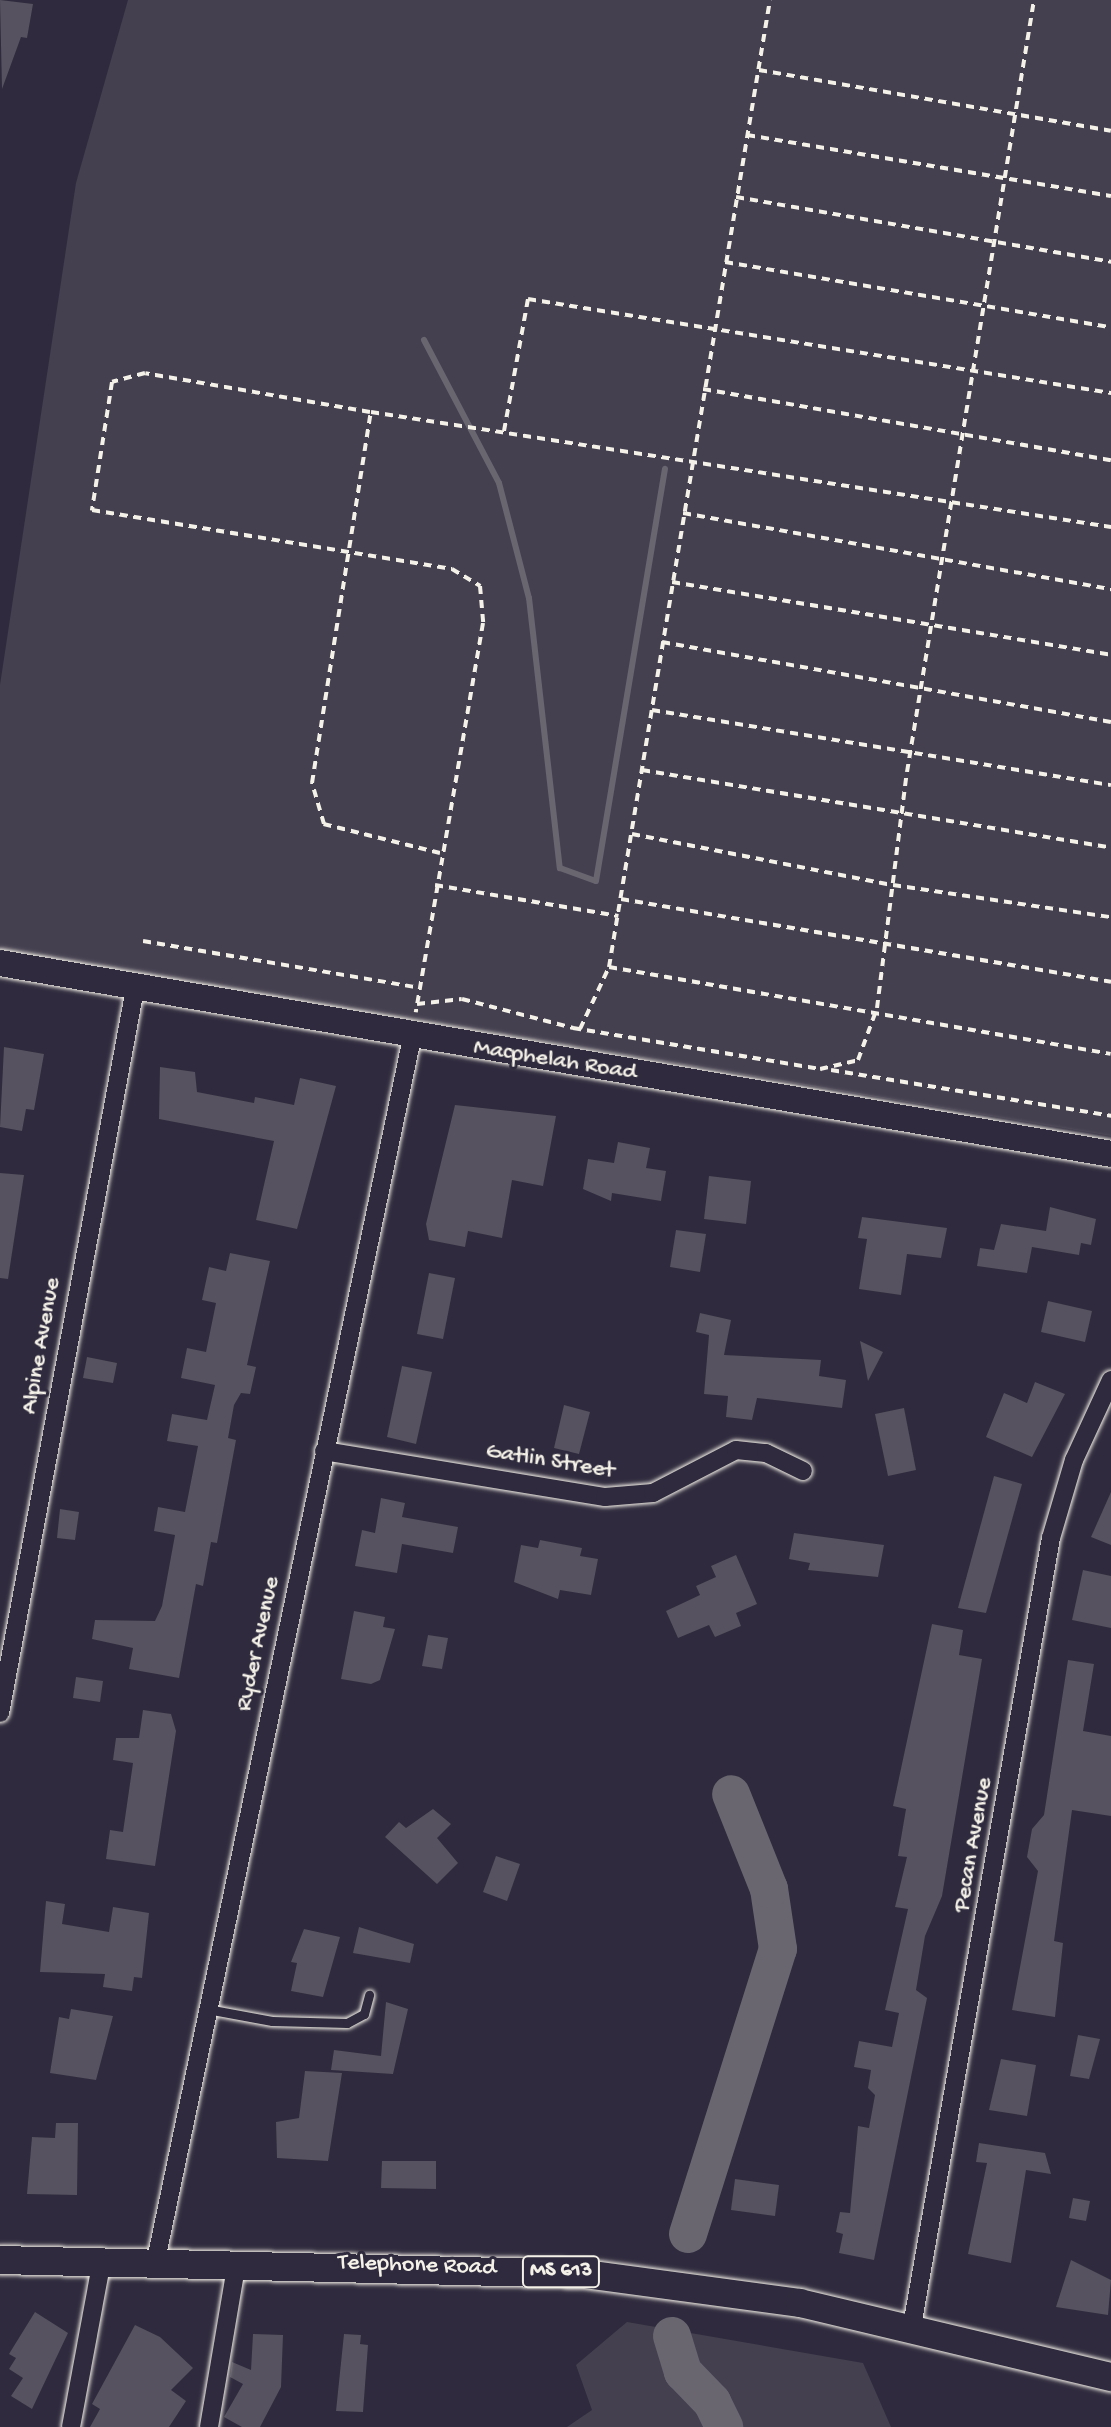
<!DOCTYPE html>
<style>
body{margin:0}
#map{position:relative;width:1111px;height:2427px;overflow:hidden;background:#2f2a3d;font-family:"Gochi Hand",sans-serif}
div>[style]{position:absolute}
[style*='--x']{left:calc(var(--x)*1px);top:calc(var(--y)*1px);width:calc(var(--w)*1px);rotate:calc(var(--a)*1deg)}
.green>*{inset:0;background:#454050}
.stream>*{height:6px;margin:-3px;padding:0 3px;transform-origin:3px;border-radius:3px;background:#6a6670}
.river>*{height:38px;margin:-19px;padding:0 19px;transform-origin:19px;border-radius:19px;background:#6a6670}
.building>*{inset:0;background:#56525f}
.path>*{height:4px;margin-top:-2px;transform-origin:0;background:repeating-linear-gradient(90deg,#f4f1e8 0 8px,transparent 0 14px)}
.roads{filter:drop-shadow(0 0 2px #f4f1e8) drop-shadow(0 0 2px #f4f1e8)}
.lane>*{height:9px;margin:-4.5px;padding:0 4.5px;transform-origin:4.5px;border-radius:4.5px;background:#2f2a3d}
.street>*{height:18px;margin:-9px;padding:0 9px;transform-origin:9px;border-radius:9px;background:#2f2a3d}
.secondary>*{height:26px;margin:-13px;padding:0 13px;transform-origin:13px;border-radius:13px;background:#2f2a3d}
.primary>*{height:28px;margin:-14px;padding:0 14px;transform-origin:14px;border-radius:14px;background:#2f2a3d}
span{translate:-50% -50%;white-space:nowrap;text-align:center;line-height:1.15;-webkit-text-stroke:6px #2f2a3d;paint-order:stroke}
.shield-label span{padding:2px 6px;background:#2f2a3d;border:2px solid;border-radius:6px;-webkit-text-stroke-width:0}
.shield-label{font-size:22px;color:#f4f1e8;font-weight:700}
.street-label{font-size:24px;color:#f4f1e8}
</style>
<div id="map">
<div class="green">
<i style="clip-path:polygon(128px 0,1111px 0,1111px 1136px,0 951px,0 685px,76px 183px)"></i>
<i style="clip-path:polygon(627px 2322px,863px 2363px,891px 2427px,567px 2427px,592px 2410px,576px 2365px)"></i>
</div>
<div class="stream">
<i style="--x:424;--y:340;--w:161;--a:62.3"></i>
<i style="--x:499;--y:483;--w:119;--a:75.4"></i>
<i style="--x:529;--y:598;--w:272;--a:83.5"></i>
<i style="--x:560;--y:868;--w:38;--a:20"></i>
<i style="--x:596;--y:881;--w:418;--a:-80.5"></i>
</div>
<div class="river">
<i style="--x:688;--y:2234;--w:299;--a:-72.5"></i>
<i style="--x:778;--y:1949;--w:61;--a:-98.5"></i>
<i style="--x:769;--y:1889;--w:102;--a:-111.8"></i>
<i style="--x:672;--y:2336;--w:38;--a:73"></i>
<i style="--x:683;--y:2372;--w:42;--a:46"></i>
<i style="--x:712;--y:2402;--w:28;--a:64"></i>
</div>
<div class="building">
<i style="clip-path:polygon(0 0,33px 4px,27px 38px,21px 37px,2px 89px)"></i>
<i style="clip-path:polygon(4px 1047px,44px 1054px,34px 1110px,26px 1109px,22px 1131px,0 1127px)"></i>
<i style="clip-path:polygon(160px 1067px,195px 1072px,197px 1092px,254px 1103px,255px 1097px,294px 1105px,300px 1078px,336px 1086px,297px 1229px,256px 1220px,274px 1141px,159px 1119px)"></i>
<i style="clip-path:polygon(455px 1105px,556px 1116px,543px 1186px,512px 1180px,502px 1238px,468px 1231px,465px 1247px,429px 1240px,426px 1224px)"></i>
<i style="clip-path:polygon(618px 1142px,650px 1148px,646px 1168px,666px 1171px,661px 1201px,612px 1193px,611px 1201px,583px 1189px,588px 1159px,614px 1163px)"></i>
<i style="clip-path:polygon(0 1173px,24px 1175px,8px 1279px,0 1278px)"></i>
<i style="clip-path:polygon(709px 1176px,751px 1181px,746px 1224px,704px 1219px)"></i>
<i style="clip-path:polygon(1050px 1207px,1096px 1219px,1091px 1245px,1081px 1243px,1079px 1255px,1032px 1247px,1027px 1273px,977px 1266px,980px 1248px,994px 1250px,1001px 1224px,1046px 1231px)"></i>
<i style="clip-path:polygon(862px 1217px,947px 1228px,941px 1258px,907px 1254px,901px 1295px,859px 1289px,867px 1239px,858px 1238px)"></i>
<i style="clip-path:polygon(676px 1230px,706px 1234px,700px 1272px,670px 1267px)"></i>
<i style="clip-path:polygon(230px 1253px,270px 1261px,247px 1365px,256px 1367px,250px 1394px,241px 1393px,234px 1405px,228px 1438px,236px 1440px,217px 1543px,211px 1542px,203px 1586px,196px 1584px,179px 1678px,129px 1669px,133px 1648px,92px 1639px,95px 1620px,155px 1621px,162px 1606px,175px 1535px,154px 1531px,158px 1507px,185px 1512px,198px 1446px,167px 1441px,172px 1414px,207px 1420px,215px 1385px,181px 1378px,187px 1348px,206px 1352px,216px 1303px,202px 1300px,209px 1267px,226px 1271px)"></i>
<i style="clip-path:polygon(429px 1273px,455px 1278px,443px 1339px,417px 1334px)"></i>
<i style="clip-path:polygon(1048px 1301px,1092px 1311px,1085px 1342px,1041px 1332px)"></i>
<i style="clip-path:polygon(700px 1313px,731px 1320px,724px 1355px,821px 1360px,819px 1376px,846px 1380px,842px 1408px,757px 1398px,752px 1420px,726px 1417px,728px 1396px,704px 1394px,709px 1335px,696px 1332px)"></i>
<i style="clip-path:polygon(860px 1341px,883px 1352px,868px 1381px)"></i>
<i style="clip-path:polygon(87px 1357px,117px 1363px,113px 1383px,83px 1378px)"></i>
<i style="clip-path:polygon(402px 1366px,432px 1372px,416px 1444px,387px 1437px)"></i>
<i style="clip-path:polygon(1035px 1382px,1065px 1394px,1032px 1457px,986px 1437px,1004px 1393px,1027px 1403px)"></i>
<i style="clip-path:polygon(564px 1405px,590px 1412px,579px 1454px,554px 1448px)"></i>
<i style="clip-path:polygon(904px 1408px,916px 1470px,888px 1476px,875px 1414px)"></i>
<i style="clip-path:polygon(994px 1476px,1022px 1484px,986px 1613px,958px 1608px)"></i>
<i style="clip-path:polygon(1111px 1492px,1111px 1545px,1091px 1537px)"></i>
<i style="clip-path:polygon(381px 1498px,405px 1503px,402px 1517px,458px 1527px,453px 1553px,402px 1544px,397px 1573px,355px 1566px,362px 1530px,375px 1533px)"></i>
<i style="clip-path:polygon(60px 1509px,79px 1512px,75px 1540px,57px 1538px)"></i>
<i style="clip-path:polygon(794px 1533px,884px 1545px,878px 1577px,808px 1570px,810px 1563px,789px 1559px)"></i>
<i style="clip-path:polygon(540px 1540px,582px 1548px,580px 1556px,598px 1559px,591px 1595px,560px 1590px,558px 1599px,514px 1582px,521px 1545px,538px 1548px)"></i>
<i style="clip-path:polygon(736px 1555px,757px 1604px,736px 1613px,741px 1626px,715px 1637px,709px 1625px,678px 1638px,666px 1611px,700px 1595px,696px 1586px,716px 1577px,711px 1566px)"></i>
<i style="clip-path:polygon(1083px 1570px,1111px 1576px,1111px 1628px,1072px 1620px)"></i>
<i style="clip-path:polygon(354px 1611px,385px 1617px,383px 1627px,395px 1629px,380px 1680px,371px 1684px,341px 1679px)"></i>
<i style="clip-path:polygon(932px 1624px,963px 1630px,959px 1655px,982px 1659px,942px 1896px,925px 1936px,916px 1990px,927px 1998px,874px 2260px,839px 2253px,843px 2234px,836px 2232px,840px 2212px,850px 2213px,858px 2126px,869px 2128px,875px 2095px,868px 2088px,871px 2070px,854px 2067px,859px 2041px,892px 2047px,899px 2013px,885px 2010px,908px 1909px,895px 1907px,907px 1857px,898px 1856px,906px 1809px,893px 1806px)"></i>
<i style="clip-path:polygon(428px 1635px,448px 1638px,442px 1669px,422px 1666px)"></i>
<i style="clip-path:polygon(1068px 1660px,1094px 1664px,1083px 1731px,1111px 1736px,1111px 1816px,1072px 1810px,1054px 1941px,1063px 1943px,1055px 2017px,1012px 2010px,1038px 1871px,1027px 1857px,1032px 1829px,1044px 1815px)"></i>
<i style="clip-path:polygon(76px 1677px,103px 1681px,100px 1702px,73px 1698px)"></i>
<i style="clip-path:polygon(143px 1710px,171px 1714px,176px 1731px,155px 1866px,106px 1859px,110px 1830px,123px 1832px,133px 1763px,113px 1760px,116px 1738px,139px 1738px)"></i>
<i style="clip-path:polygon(433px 1809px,451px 1824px,437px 1838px,458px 1863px,437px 1884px,385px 1837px,399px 1822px,406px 1828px)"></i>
<i style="clip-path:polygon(496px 1856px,520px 1864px,507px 1901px,483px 1892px)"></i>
<i style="clip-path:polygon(46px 1901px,65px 1904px,62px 1924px,109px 1932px,113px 1907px,149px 1913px,142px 1978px,134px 1977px,132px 1991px,103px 1987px,105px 1974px,40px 1972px)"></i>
<i style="clip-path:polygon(359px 1927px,414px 1944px,410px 1963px,353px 1953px)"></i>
<i style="clip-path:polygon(304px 1929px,340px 1937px,323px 1997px,291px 1991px,297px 1963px,291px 1962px)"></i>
<i style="clip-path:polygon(386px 2002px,408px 2009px,393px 2074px,331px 2070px,334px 2050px,381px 2056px)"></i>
<i style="clip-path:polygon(71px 2009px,113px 2016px,96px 2080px,50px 2073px,59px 2017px,69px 2019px)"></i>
<i style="clip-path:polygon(1078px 2035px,1100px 2039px,1089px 2079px,1070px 2076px)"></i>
<i style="clip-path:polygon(1001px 2059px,1036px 2065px,1027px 2116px,989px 2110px)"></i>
<i style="clip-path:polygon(305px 2071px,342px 2073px,328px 2161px,277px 2158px,276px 2122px,299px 2118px)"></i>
<i style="clip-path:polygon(56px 2123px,78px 2123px,77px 2195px,27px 2194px,32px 2137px,55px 2138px)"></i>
<i style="clip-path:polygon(979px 2143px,1045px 2153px,1051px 2174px,1026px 2170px,1011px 2263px,968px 2254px,987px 2163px,976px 2162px)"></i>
<i style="clip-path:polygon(382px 2161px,436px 2161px,436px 2189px,381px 2188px)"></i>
<i style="clip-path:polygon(735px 2179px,779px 2185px,775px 2216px,731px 2210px)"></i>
<i style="clip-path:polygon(1073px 2198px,1090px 2201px,1086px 2221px,1069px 2218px)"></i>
<i style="clip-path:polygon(1071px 2260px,1111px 2280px,1108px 2315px,1056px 2307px)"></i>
<i style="clip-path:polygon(35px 2312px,68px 2333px,32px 2409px,11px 2396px,23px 2378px,9px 2369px,16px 2358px,9px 2354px)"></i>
<i style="clip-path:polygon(135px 2325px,160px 2337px,193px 2368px,171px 2390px,186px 2401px,169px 2427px,90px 2427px,100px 2409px,92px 2404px)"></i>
<i style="clip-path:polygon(253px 2334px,283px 2335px,281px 2387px,260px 2427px,242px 2427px,224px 2417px,243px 2384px,230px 2377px,232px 2362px,251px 2370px)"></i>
<i style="clip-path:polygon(344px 2334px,361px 2335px,360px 2344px,368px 2345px,363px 2412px,336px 2411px)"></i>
</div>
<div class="path">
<i style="--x:759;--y:70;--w:357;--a:9.8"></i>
<i style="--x:747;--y:135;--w:369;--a:9.5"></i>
<i style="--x:736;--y:197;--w:381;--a:9.8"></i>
<i style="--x:725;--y:262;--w:391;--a:9.6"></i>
<i style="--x:703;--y:389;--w:414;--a:9.9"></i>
<i style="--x:370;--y:412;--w:228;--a:-170.2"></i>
<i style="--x:145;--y:373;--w:34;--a:165"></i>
<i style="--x:112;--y:382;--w:130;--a:98.9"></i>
<i style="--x:92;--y:510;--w:365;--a:9.3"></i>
<i style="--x:452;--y:569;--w:33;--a:31"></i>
<i style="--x:480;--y:586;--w:37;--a:85"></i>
<i style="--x:483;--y:623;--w:395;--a:99.8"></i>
<i style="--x:504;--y:431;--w:134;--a:-79.7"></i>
<i style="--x:528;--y:299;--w:591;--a:9.16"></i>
<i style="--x:683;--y:513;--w:435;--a:10.1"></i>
<i style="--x:672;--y:582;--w:445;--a:9.4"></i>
<i style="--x:662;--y:642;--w:456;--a:10.1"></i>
<i style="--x:652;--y:710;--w:465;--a:9.3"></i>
<i style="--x:642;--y:770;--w:475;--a:9.4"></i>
<i style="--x:632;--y:834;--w:266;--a:11.1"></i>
<i style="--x:893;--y:885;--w:220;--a:8.4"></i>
<i style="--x:440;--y:853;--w:120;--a:-166"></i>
<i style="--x:324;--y:824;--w:43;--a:-106.3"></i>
<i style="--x:312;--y:783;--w:376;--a:-81"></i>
<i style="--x:371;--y:412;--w:749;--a:8.83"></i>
<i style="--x:435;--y:885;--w:186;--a:9.6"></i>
<i style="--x:621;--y:899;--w:497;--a:9.6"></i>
<i style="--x:143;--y:941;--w:281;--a:9.6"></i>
<i style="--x:609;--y:967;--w:509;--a:9.83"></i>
<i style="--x:417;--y:1004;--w:45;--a:-6.3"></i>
<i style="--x:462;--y:999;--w:115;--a:14.6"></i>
<i style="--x:573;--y:1028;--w:252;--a:9.4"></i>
<i style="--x:580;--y:1029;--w:68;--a:-64.9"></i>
<i style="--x:609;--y:967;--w:980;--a:-80.55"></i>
<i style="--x:820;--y:1069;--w:39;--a:-13"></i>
<i style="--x:858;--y:1060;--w:55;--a:-69.9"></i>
<i style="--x:877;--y:1008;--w:238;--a:-82.8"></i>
<i style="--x:907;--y:772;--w:782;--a:-80.66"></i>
<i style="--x:831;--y:1070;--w:284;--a:9.3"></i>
</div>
<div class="roads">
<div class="lane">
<i style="--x:207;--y:2009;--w:66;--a:10.5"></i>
<i style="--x:272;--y:2021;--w:75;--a:1.5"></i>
<i style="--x:347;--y:2023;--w:19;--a:-28"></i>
<i style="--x:364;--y:2014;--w:20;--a:-75"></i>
</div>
<div class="street">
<i style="--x:324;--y:1451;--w:285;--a:9.3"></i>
<i style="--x:605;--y:1497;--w:48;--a:-4.8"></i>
<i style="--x:653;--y:1493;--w:93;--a:-27.4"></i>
<i style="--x:736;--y:1450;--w:30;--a:6"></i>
<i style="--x:766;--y:1453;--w:41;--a:25.9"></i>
<i style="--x:0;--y:1713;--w:736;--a:-79.44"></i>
<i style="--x:156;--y:2260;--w:1249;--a:-78.17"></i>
<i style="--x:912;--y:2326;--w:800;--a:-80"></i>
<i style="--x:1051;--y:1538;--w:81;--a:-73.6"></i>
<i style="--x:1074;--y:1460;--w:88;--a:-65.2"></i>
<i style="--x:71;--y:2427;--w:170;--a:-79.5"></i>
<i style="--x:209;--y:2427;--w:167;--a:-80.4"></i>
</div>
<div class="secondary">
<i style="--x:0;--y:963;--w:1127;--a:9.75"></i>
</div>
<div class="primary">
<i style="--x:0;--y:2260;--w:585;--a:1.37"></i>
<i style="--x:585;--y:2274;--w:217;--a:7.7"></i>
<i style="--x:800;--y:2303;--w:320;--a:13.4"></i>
</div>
</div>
<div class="shield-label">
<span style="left:561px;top:2272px">MS 613</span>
</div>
<div class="street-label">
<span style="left:555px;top:1061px;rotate:9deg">Macphelah Road</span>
<span style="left:42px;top:1346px;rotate:-80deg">Alpine Avenue</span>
<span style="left:550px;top:1462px;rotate:9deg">Gatlin Street</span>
<span style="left:259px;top:1644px;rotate:-78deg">Ryder Avenue</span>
<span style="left:974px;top:1845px;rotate:-80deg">Pecan Avenue</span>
<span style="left:417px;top:2266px;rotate:2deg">Telephone Road</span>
</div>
</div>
